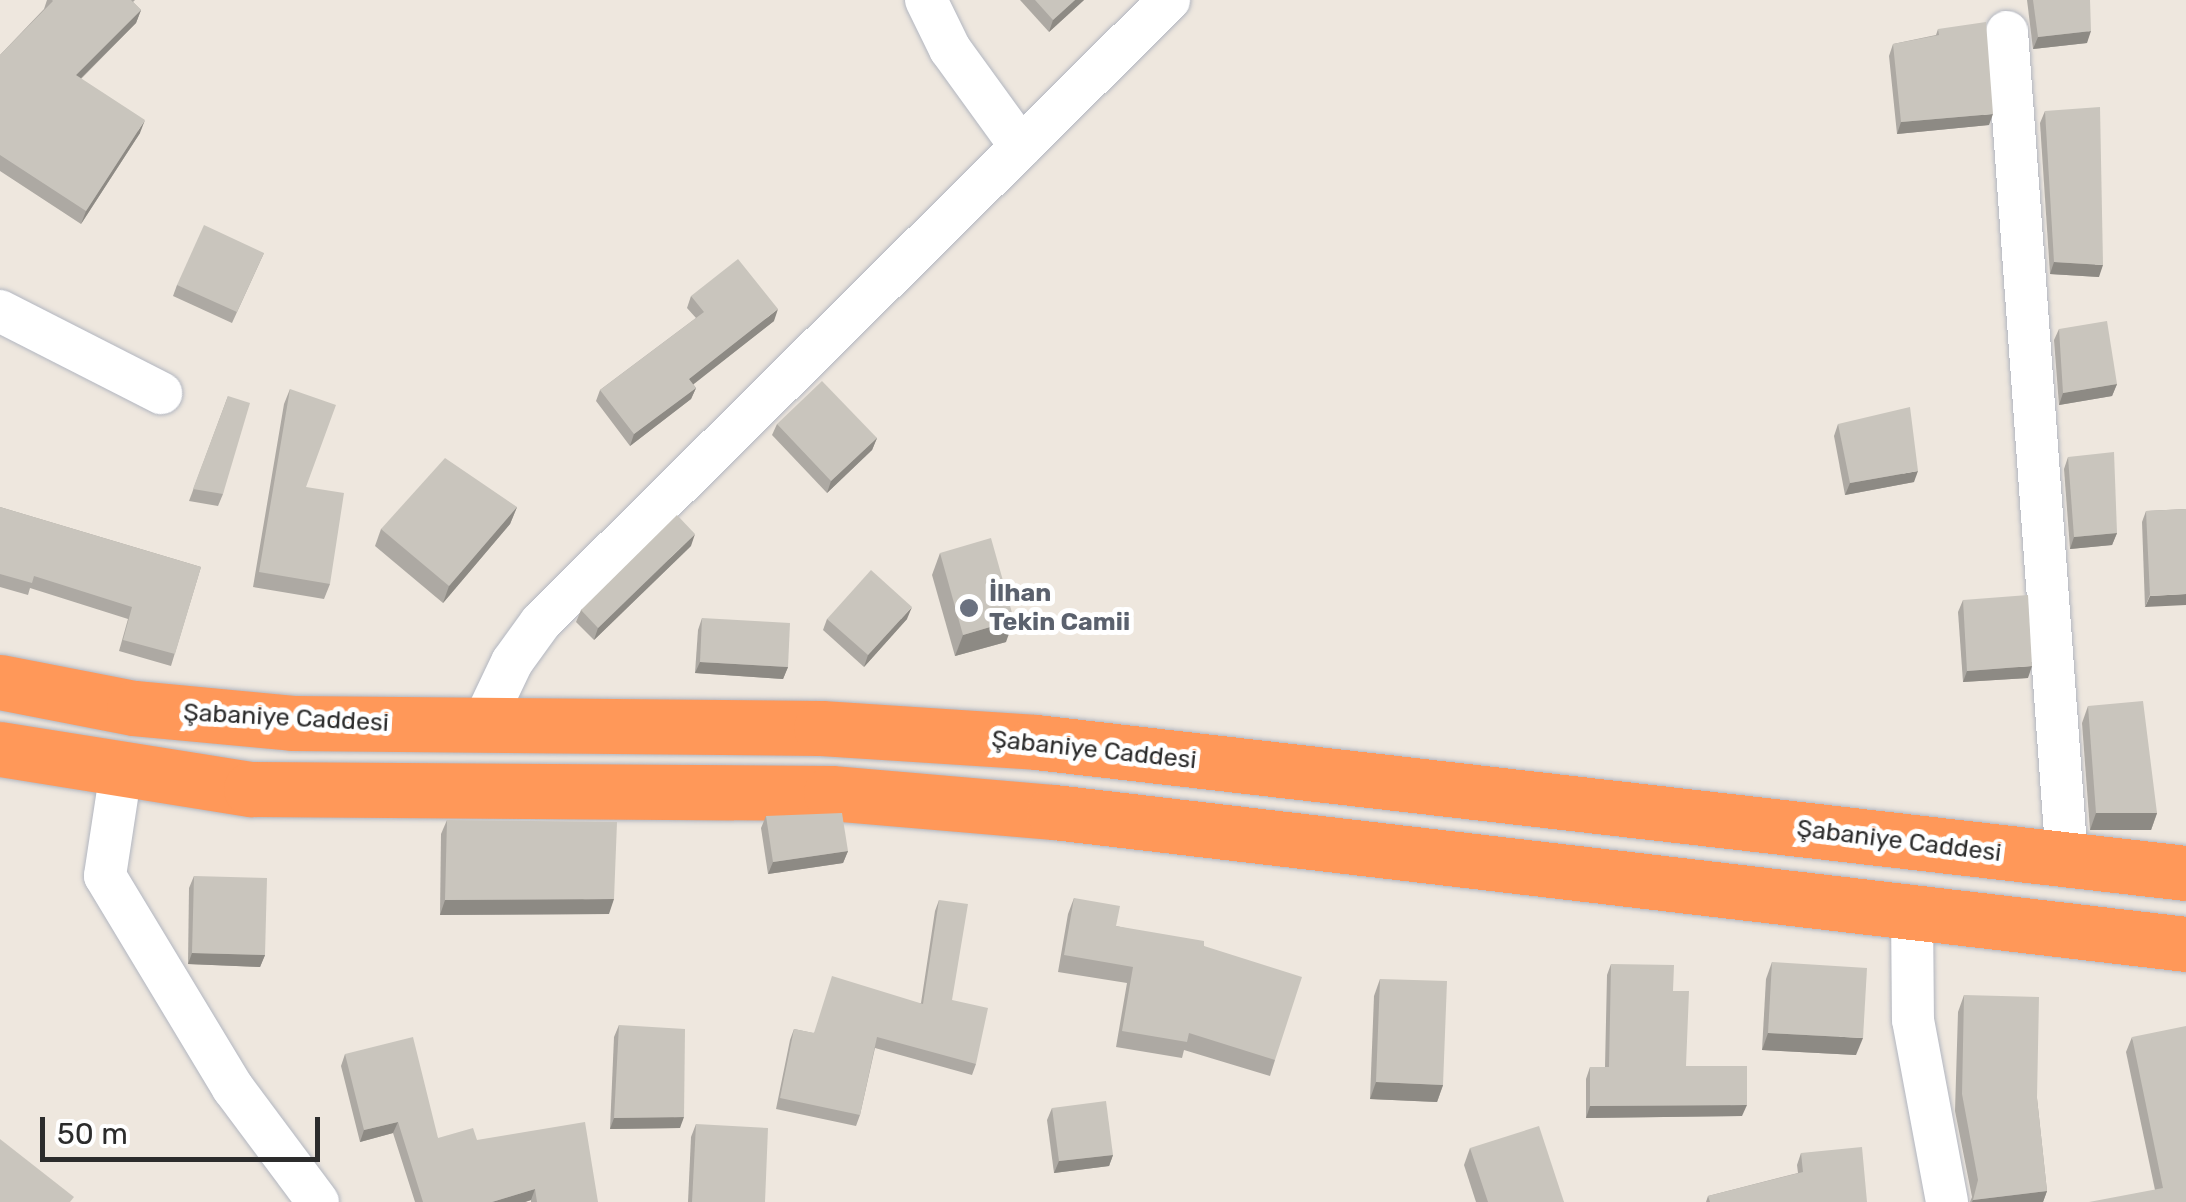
<!DOCTYPE html>
<meta charset="utf-8">
<style>
body{margin:0}
#map{position:relative;width:2186px;height:1202px;overflow:hidden;background:#eee7de;font-family:Rubik,sans-serif}
div>[style]{position:absolute}
[style*='--x']{left:calc(var(--x)*1px);top:calc(var(--y)*1px);width:calc(var(--w)*1px);rotate:calc(var(--a)*1deg)}
.roads{filter:drop-shadow(0 0 2px #b2b6c0) drop-shadow(0 0 2px #b2b6c0)}
.minor>*{height:42px;margin:-21px;padding:0 21px;transform-origin:21px;border-radius:21px;background:#fff}
.highway>*{height:55px;margin:-27.5px;padding:0 27.5px;transform-origin:27.5px;border-radius:27.5px;background:#ff9859}
.wall>*{inset:0;background:#ada9a3}
.shaded-wall>*{inset:0;background:#8d8a84}
.building>*{inset:0;background:#c9c5bd}
.dots>*{width:28px;height:28px;translate:-50% -50%;box-sizing:border-box;border:5px solid #fff;border-radius:50%}
span{translate:-50% -50%;white-space:nowrap;text-align:center;line-height:1.15;-webkit-text-stroke:10px #fff;paint-order:stroke}
.worship-label{font-size:25px;color:#5b616d;font-weight:700}
.left{translate:0 -50%;text-align:left}
.street-label{font-size:25px;color:#2c2c2c}
.scale{position:absolute;left:40px;top:1117px;width:280px;height:45px;box-sizing:border-box;border:5px solid #2c2c2c;border-top:0;padding-left:12px;font-size:30px;line-height:35px;white-space:nowrap;color:#2c2c2c;-webkit-text-stroke:8px #fff;paint-order:stroke}
</style>
<div id="map">
<div class="roads">
<div class="minor">
<i style="--x:926;--y:0;--w:55;--a:63.9"></i>
<i style="--x:950;--y:49;--w:121;--a:54.1"></i>
<i style="--x:2007;--y:32;--w:830;--a:85.86"></i>
<i style="--x:0;--y:311;--w:181;--a:27"></i>
<i style="--x:482;--y:725;--w:70;--a:-64.5"></i>
<i style="--x:512;--y:662;--w:49;--a:-54.1"></i>
<i style="--x:541;--y:622;--w:884;--a:-44.72"></i>
<i style="--x:121;--y:771;--w:106;--a:98.7"></i>
<i style="--x:105;--y:876;--w:248;--a:58.9"></i>
<i style="--x:233;--y:1088;--w:142;--a:53.3"></i>
<i style="--x:1912;--y:910;--w:110;--a:89.5"></i>
<i style="--x:1913;--y:1020;--w:185;--a:79.4"></i>
</div>
<div class="highway">
<i style="--x:0;--y:682;--w:136;--a:11"></i>
<i style="--x:134;--y:708;--w:159;--a:5.4"></i>
<i style="--x:292;--y:723;--w:529;--a:0.54"></i>
<i style="--x:821;--y:728;--w:215;--a:3.7"></i>
<i style="--x:1036;--y:742;--w:1157;--a:6.5"></i>
<i style="--x:0;--y:749;--w:254;--a:9.1"></i>
<i style="--x:251;--y:789;--w:580;--a:0.4"></i>
<i style="--x:831;--y:793;--w:224;--a:4.9"></i>
<i style="--x:1054;--y:812;--w:1140;--a:6.65"></i>
</div>
</div>
<div class="wall">
<i style="clip-path:polygon(47px 0,135px 0,133px 2px,141px 10px,136px 23px,81px 79px,140px 133px,81px 224px,0 171px,0 55px,44px 9px)"></i>
<i style="clip-path:polygon(1020px 0,1084px 0,1049px 32px)"></i>
<i style="clip-path:polygon(2027px 0,2090px 0,2087px 43px,2033px 49px)"></i>
<i style="clip-path:polygon(1938px 29px,1989px 125px,1897px 134px,1889px 56px,1893px 44px,1936px 35px)"></i>
<i style="clip-path:polygon(2045px 111px,2099px 277px,2050px 274px,2040px 123px)"></i>
<i style="clip-path:polygon(264px 253px,232px 323px,173px 296px,177px 285px)"></i>
<i style="clip-path:polygon(691px 296px,774px 321px,693px 384px,696px 388px,691px 399px,630px 446px,596px 401px,600px 390px,696px 318px,687px 308px)"></i>
<i style="clip-path:polygon(2059px 329px,2117px 384px,2112px 396px,2059px 405px,2054px 340px)"></i>
<i style="clip-path:polygon(290px 389px,306px 487px,330px 584px,324px 599px,253px 587px,284px 404px)"></i>
<i style="clip-path:polygon(228px 396px,223px 494px,218px 506px,189px 501px)"></i>
<i style="clip-path:polygon(777px 424px,877px 438px,872px 450px,827px 493px,772px 435px)"></i>
<i style="clip-path:polygon(1838px 424px,1914px 482px,1845px 495px,1834px 436px)"></i>
<i style="clip-path:polygon(2068px 457px,2117px 533px,2112px 545px,2070px 549px,2064px 469px)"></i>
<i style="clip-path:polygon(0 507px,201px 567px,171px 666px,119px 651px,128px 619px,30px 588px,28px 595px,0 587px)"></i>
<i style="clip-path:polygon(517px 507px,510px 524px,443px 603px,375px 546px,381px 529px)"></i>
<i style="clip-path:polygon(2186px 509px,2145px 607px,2142px 522px,2146px 511px)"></i>
<i style="clip-path:polygon(691px 546px,594px 640px,576px 622px,581px 610px)"></i>
<i style="clip-path:polygon(940px 553px,1006px 642px,955px 656px,932px 575px)"></i>
<i style="clip-path:polygon(1963px 600px,2028px 678px,1963px 682px,1958px 612px)"></i>
<i style="clip-path:polygon(702px 618px,788px 667px,783px 679px,695px 673px,698px 630px)"></i>
<i style="clip-path:polygon(827px 619px,907px 619px,864px 667px,823px 630px)"></i>
<i style="clip-path:polygon(2088px 706px,2157px 813px,2151px 830px,2090px 830px,2082px 723px)"></i>
<i style="clip-path:polygon(766px 816px,848px 851px,843px 863px,768px 874px,761px 828px)"></i>
<i style="clip-path:polygon(447px 820px,609px 914px,440px 915px,441px 834px)"></i>
<i style="clip-path:polygon(194px 876px,265px 955px,260px 967px,188px 964px,189px 888px)"></i>
<i style="clip-path:polygon(1074px 898px,1116px 926px,1204px 946px,1275px 1060px,1270px 1076px,1184px 1050px,1182px 1058px,1116px 1047px,1127px 983px,1058px 972px,1068px 914px)"></i>
<i style="clip-path:polygon(939px 900px,952px 1000px,976px 1064px,972px 1075px,875px 1048px,860px 1115px,856px 1126px,776px 1109px,790px 1040px,794px 1029px,813px 1033px,921px 1003px,935px 911px)"></i>
<i style="clip-path:polygon(1772px 962px,1856px 1055px,1762px 1050px,1766px 979px)"></i>
<i style="clip-path:polygon(1611px 964px,1673px 991px,1686px 1066px,1742px 1116px,1586px 1118px,1586px 1079px,1590px 1067px,1605px 1067px,1607px 975px)"></i>
<i style="clip-path:polygon(1380px 979px,1443px 1085px,1437px 1102px,1370px 1099px,1374px 996px)"></i>
<i style="clip-path:polygon(1964px 995px,2037px 1098px,2047px 1191px,2043px 1202px,1970px 1202px,1972px 1197px,1955px 1111px,1958px 1012px)"></i>
<i style="clip-path:polygon(619px 1025px,680px 1128px,610px 1129px,614px 1037px)"></i>
<i style="clip-path:polygon(2132px 1037px,2186px 1202px,2155px 1190px,2126px 1052px)"></i>
<i style="clip-path:polygon(345px 1054px,438px 1138px,477px 1140px,598px 1202px,531px 1202px,531px 1200px,525px 1202px,415px 1202px,393px 1133px,360px 1142px,341px 1066px)"></i>
<i style="clip-path:polygon(1052px 1108px,1113px 1155px,1109px 1166px,1054px 1173px,1047px 1120px)"></i>
<i style="clip-path:polygon(696px 1124px,765px 1202px,688px 1202px,691px 1137px)"></i>
<i style="clip-path:polygon(1470px 1148px,1564px 1202px,1476px 1202px,1464px 1165px)"></i>
<i style="clip-path:polygon(1801px 1153px,1867px 1202px,1706px 1202px,1708px 1196px,1798px 1173px,1797px 1165px)"></i>
</div>
<div class="shaded-wall">
<i style="clip-path:polygon(1075px 0,1084px 0,1049px 32px,1053px 20px)"></i>
<i style="clip-path:polygon(141px 10px,136px 23px,71px 88px,76px 75px)"></i>
<i style="clip-path:polygon(2091px 31px,2087px 43px,2033px 49px,2038px 37px)"></i>
<i style="clip-path:polygon(1993px 114px,1989px 125px,1897px 134px,1901px 122px)"></i>
<i style="clip-path:polygon(145px 120px,140px 133px,81px 224px,86px 211px)"></i>
<i style="clip-path:polygon(2054px 262px,2103px 265px,2099px 277px,2050px 274px)"></i>
<i style="clip-path:polygon(778px 309px,774px 321px,685px 391px,689px 379px)"></i>
<i style="clip-path:polygon(2117px 384px,2112px 396px,2059px 405px,2063px 393px)"></i>
<i style="clip-path:polygon(696px 388px,691px 399px,630px 446px,634px 434px)"></i>
<i style="clip-path:polygon(877px 438px,872px 450px,827px 493px,831px 481px)"></i>
<i style="clip-path:polygon(1918px 471px,1914px 482px,1845px 495px,1850px 483px)"></i>
<i style="clip-path:polygon(517px 507px,510px 524px,443px 603px,449px 586px)"></i>
<i style="clip-path:polygon(2117px 533px,2112px 545px,2070px 549px,2074px 537px)"></i>
<i style="clip-path:polygon(695px 534px,691px 546px,594px 640px,598px 628px)"></i>
<i style="clip-path:polygon(2186px 594px,2186px 605px,2145px 607px,2150px 596px)"></i>
<i style="clip-path:polygon(912px 607px,907px 619px,864px 667px,868px 655px)"></i>
<i style="clip-path:polygon(1014px 620px,1006px 642px,955px 656px,963px 635px)"></i>
<i style="clip-path:polygon(700px 662px,788px 667px,783px 679px,695px 673px)"></i>
<i style="clip-path:polygon(2032px 666px,2028px 678px,1963px 682px,1967px 671px)"></i>
<i style="clip-path:polygon(2096px 813px,2157px 813px,2151px 830px,2090px 830px)"></i>
<i style="clip-path:polygon(848px 851px,843px 863px,768px 874px,773px 862px)"></i>
<i style="clip-path:polygon(614px 899px,609px 914px,440px 915px,445px 900px)"></i>
<i style="clip-path:polygon(192px 953px,265px 955px,260px 967px,188px 964px)"></i>
<i style="clip-path:polygon(1768px 1033px,1863px 1038px,1856px 1055px,1762px 1050px)"></i>
<i style="clip-path:polygon(1376px 1082px,1443px 1085px,1437px 1102px,1370px 1099px)"></i>
<i style="clip-path:polygon(1747px 1105px,1742px 1116px,1586px 1118px,1590px 1106px)"></i>
<i style="clip-path:polygon(684px 1117px,680px 1128px,610px 1129px,614px 1118px)"></i>
<i style="clip-path:polygon(398px 1122px,393px 1133px,360px 1142px,364px 1130px)"></i>
<i style="clip-path:polygon(1113px 1155px,1109px 1166px,1054px 1173px,1059px 1161px)"></i>
<i style="clip-path:polygon(535px 1189px,531px 1200px,525px 1202px,492px 1202px)"></i>
<i style="clip-path:polygon(2047px 1191px,2043px 1202px,1972px 1202px,1973px 1200px)"></i>
</div>
<div class="building">
<i style="clip-path:polygon(52px 0,131px 0,141px 10px,76px 75px,145px 120px,86px 211px,0 155px,0 55px,53px 1px)"></i>
<i style="clip-path:polygon(1035px 0,1075px 0,1053px 20px)"></i>
<i style="clip-path:polygon(2033px 0,2090px 0,2091px 31px,2038px 37px)"></i>
<i style="clip-path:polygon(1986px 22px,1993px 114px,1901px 122px,1893px 44px,1939px 35px,1938px 29px)"></i>
<i style="clip-path:polygon(2100px 107px,2103px 265px,2054px 262px,2045px 111px)"></i>
<i style="clip-path:polygon(204px 225px,264px 253px,237px 312px,177px 285px)"></i>
<i style="clip-path:polygon(738px 259px,778px 309px,689px 379px,696px 388px,634px 434px,600px 390px,704px 312px,691px 296px)"></i>
<i style="clip-path:polygon(2107px 321px,2117px 384px,2063px 393px,2059px 329px)"></i>
<i style="clip-path:polygon(822px 381px,877px 438px,831px 481px,777px 424px)"></i>
<i style="clip-path:polygon(290px 389px,336px 405px,306px 487px,344px 493px,330px 584px,259px 572px)"></i>
<i style="clip-path:polygon(228px 396px,250px 403px,223px 494px,193px 489px)"></i>
<i style="clip-path:polygon(1910px 407px,1918px 471px,1850px 483px,1838px 424px)"></i>
<i style="clip-path:polygon(2114px 452px,2117px 533px,2074px 537px,2068px 457px)"></i>
<i style="clip-path:polygon(445px 458px,517px 507px,449px 586px,381px 529px)"></i>
<i style="clip-path:polygon(0 507px,201px 567px,175px 654px,123px 640px,132px 607px,34px 576px,32px 583px,0 574px)"></i>
<i style="clip-path:polygon(2186px 509px,2186px 594px,2150px 596px,2146px 511px)"></i>
<i style="clip-path:polygon(677px 515px,695px 534px,598px 628px,581px 610px)"></i>
<i style="clip-path:polygon(991px 538px,1014px 620px,963px 635px,940px 553px)"></i>
<i style="clip-path:polygon(871px 570px,912px 607px,868px 655px,827px 619px)"></i>
<i style="clip-path:polygon(2028px 595px,2032px 666px,1967px 671px,1963px 600px)"></i>
<i style="clip-path:polygon(702px 618px,790px 623px,788px 667px,700px 662px)"></i>
<i style="clip-path:polygon(2143px 701px,2157px 813px,2096px 813px,2088px 706px)"></i>
<i style="clip-path:polygon(842px 813px,848px 851px,773px 862px,766px 816px)"></i>
<i style="clip-path:polygon(447px 820px,617px 822px,614px 899px,445px 900px)"></i>
<i style="clip-path:polygon(194px 876px,267px 878px,265px 955px,192px 953px)"></i>
<i style="clip-path:polygon(1074px 898px,1120px 906px,1116px 926px,1204px 941px,1204px 946px,1302px 977px,1275px 1060px,1189px 1033px,1187px 1042px,1122px 1031px,1133px 967px,1064px 955px)"></i>
<i style="clip-path:polygon(939px 900px,968px 904px,952px 1000px,988px 1008px,976px 1064px,877px 1037px,860px 1115px,780px 1098px,794px 1029px,814px 1033px,832px 976px,923px 1004px)"></i>
<i style="clip-path:polygon(1772px 962px,1867px 968px,1863px 1038px,1768px 1033px)"></i>
<i style="clip-path:polygon(1611px 964px,1674px 965px,1673px 991px,1689px 991px,1686px 1066px,1747px 1066px,1747px 1105px,1590px 1106px,1590px 1067px,1609px 1067px)"></i>
<i style="clip-path:polygon(1380px 979px,1447px 981px,1443px 1085px,1376px 1082px)"></i>
<i style="clip-path:polygon(1964px 995px,2039px 997px,2037px 1098px,2047px 1191px,1973px 1200px,1978px 1180px,1962px 1094px)"></i>
<i style="clip-path:polygon(619px 1025px,685px 1029px,684px 1117px,614px 1118px)"></i>
<i style="clip-path:polygon(2186px 1026px,2186px 1202px,2089px 1202px,2163px 1188px,2132px 1037px)"></i>
<i style="clip-path:polygon(413px 1037px,438px 1138px,473px 1128px,477px 1140px,585px 1122px,598px 1202px,537px 1202px,535px 1189px,492px 1202px,423px 1202px,398px 1122px,364px 1130px,345px 1054px)"></i>
<i style="clip-path:polygon(1106px 1101px,1113px 1155px,1059px 1161px,1052px 1108px)"></i>
<i style="clip-path:polygon(696px 1124px,768px 1128px,765px 1202px,692px 1202px)"></i>
<i style="clip-path:polygon(1539px 1126px,1564px 1202px,1488px 1202px,1470px 1148px)"></i>
<i style="clip-path:polygon(0 1139px,74px 1197px,70px 1202px,0 1202px)"></i>
<i style="clip-path:polygon(1862px 1147px,1867px 1202px,1710px 1202px,1708px 1196px,1803px 1172px,1801px 1153px)"></i>
</div>
<div class="dots">
<i style="left:969px;top:608px;background:#6b7280"></i>
</div>
<div class="worship-label">
<span class="left" style="left:989px;top:608px">İlhan<br>Tekin Camii</span>
</div>
<div class="street-label">
<span style="left:286px;top:718px;rotate:3deg">Şabaniye Caddesi</span>
<span style="left:1094px;top:750px;rotate:6deg">Şabaniye Caddesi</span>
<span style="left:1899px;top:841px;rotate:7deg">Şabaniye Caddesi</span>
</div>
<div class="scale">50 m</div>
</div>
